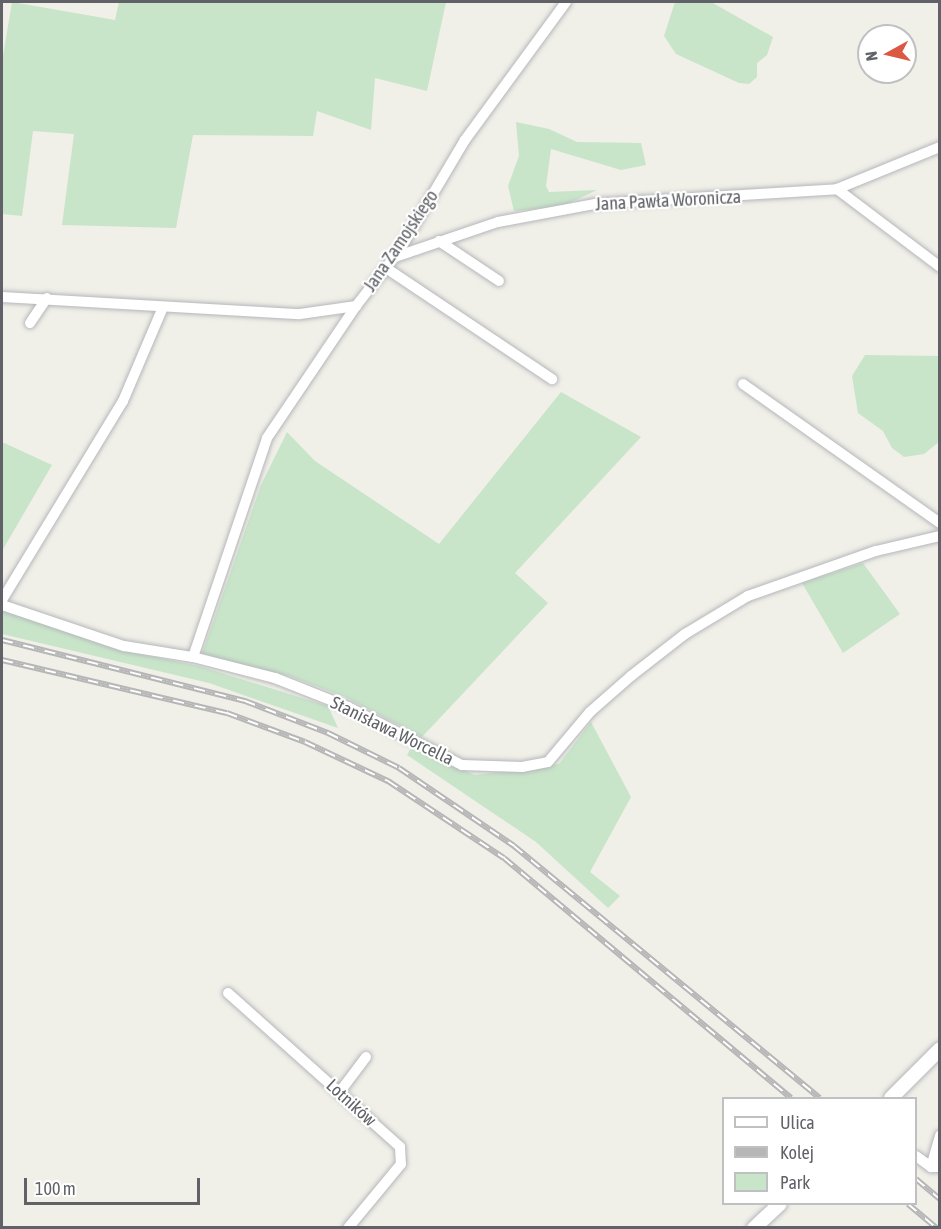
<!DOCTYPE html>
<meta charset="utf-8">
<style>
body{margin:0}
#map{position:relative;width:941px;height:1229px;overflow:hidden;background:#f0efe8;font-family:"Asap Condensed",sans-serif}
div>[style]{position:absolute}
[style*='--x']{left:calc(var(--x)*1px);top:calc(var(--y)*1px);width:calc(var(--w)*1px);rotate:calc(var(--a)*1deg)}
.green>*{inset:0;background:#c8e5c9}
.roads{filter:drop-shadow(0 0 2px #b5b7bb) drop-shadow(0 0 2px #b5b7bb)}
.minor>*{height:10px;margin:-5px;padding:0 5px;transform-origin:5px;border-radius:5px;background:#fff}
.tertiary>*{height:14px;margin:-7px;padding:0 7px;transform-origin:7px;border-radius:7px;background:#fff}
.rail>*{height:6px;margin-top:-3px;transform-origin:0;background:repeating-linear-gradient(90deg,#fff 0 11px,#b6b6b7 0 22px);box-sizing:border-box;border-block:2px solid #b6b6b7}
span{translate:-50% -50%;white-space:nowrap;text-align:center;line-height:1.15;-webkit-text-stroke:4.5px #fff;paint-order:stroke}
.street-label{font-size:18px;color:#606267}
.frame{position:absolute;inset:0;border:3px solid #606267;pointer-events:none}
.legend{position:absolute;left:722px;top:1097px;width:195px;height:108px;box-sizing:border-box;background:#fff;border:2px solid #bfc0c2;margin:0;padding:8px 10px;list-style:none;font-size:18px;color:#606267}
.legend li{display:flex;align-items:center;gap:12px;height:30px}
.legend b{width:30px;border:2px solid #bfc0c2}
.north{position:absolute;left:857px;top:24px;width:60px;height:60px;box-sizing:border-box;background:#fff;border:2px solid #bfc0c2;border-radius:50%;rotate:262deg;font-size:16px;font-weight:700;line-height:24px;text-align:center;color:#606267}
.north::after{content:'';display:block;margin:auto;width:21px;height:27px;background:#db5843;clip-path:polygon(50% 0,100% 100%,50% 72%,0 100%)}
.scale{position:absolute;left:24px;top:1178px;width:176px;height:27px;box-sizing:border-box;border:3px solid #606267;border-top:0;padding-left:8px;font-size:18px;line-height:21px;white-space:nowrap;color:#606267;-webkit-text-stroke:4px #fff;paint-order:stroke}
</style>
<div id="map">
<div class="green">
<i style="clip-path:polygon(12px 2px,115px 20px,119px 2px,446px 2px,427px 91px,375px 78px,371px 130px,317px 111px,313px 136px,193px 135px,176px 228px,62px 225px,74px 134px,33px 131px,22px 216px,2px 214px,2px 62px)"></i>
<i style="clip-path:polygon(675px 2px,711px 2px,773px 37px,767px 55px,757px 63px,757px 77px,749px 84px,739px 83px,676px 54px,664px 36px)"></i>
<i style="clip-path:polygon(516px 122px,549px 129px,577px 142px,641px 143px,646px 165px,621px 170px,551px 149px,546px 186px,549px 192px,597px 190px,563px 206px,514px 211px,508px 186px,519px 156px)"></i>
<i style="clip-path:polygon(865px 355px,939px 356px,939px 442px,924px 454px,904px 457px,892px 448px,883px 431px,858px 413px,852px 376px)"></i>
<i style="clip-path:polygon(561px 392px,641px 437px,515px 573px,548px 603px,422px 737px,345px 697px,289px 676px,202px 654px,261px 485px,287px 432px,315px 461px,439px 544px)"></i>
<i style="clip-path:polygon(2px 442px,52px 465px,2px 551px)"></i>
<i style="clip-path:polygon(863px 563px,900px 614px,843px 653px,802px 583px)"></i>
<i style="clip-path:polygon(2px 610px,115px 649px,199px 666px,328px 706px,338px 728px,209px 683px,2px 634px)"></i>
<i style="clip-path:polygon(591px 722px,631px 797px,590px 872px,620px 896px,608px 908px,536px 842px,407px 755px,411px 748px,475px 775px,559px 764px)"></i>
</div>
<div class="roads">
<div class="minor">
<i style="--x:837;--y:189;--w:129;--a:37.1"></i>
<i style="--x:439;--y:241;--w:72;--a:33.7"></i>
<i style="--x:395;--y:257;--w:109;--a:-18.8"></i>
<i style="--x:498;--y:222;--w:99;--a:-10.5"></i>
<i style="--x:595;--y:204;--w:242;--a:-3.5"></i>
<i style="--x:837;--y:189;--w:111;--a:-22.2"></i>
<i style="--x:386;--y:268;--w:200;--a:33.8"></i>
<i style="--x:2;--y:297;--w:298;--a:3.3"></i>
<i style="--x:300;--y:314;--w:57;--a:-8.1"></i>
<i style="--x:356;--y:306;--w:70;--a:-52"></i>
<i style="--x:399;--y:251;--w:129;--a:-59.3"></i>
<i style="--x:465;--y:140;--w:171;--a:-53.8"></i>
<i style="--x:30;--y:323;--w:30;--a:-56"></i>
<i style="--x:743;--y:384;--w:241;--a:35.2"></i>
<i style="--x:2;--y:600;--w:233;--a:-58.7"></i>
<i style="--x:123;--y:401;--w:102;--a:-66.9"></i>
<i style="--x:2;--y:605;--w:129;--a:18.6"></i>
<i style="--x:124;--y:646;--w:70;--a:9.1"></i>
<i style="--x:193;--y:657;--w:85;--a:14.4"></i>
<i style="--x:275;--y:678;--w:79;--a:21.7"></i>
<i style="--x:348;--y:707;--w:128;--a:27"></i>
<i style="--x:462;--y:765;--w:60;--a:1.9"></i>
<i style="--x:522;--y:767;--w:26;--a:-11"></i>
<i style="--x:548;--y:762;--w:65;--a:-50"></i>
<i style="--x:590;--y:712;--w:55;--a:-41.3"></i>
<i style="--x:631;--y:676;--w:68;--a:-37.9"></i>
<i style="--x:685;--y:634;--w:74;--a:-31.1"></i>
<i style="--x:748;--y:596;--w:136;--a:-19.4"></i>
<i style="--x:876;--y:551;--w:66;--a:-13.2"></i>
<i style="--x:193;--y:657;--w:231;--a:-71.3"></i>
<i style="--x:267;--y:438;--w:159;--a:-56"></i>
<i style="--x:228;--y:993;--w:231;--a:41.8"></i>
<i style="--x:400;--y:1147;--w:17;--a:87"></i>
<i style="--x:401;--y:1164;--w:83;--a:129.6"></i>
<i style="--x:339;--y:1093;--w:45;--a:-53.1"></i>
<i style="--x:916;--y:1156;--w:19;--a:36"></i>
<i style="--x:931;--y:1167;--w:9;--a:0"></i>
<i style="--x:931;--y:1167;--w:33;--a:-74"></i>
</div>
<div class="tertiary">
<i style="--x:891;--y:1098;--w:69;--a:-45"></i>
<i style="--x:754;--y:1228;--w:35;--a:-43"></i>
</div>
</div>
<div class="rail">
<i style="--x:2;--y:640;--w:251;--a:14.1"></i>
<i style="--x:245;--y:701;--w:89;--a:21.1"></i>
<i style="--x:328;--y:733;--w:79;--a:26.2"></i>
<i style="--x:399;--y:768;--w:139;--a:34.1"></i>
<i style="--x:514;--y:846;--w:396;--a:39.5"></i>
<i style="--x:2;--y:660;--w:231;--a:13.3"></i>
<i style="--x:227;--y:713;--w:83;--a:20.4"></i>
<i style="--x:305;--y:742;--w:92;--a:25.2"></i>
<i style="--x:388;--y:781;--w:139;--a:33.6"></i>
<i style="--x:504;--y:858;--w:374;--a:39.9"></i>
<i style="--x:916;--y:1179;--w:31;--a:40"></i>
<i style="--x:908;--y:1204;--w:38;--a:40"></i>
</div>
<div class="street-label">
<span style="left:668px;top:201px;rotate:-3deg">Jana Pawła Woronicza</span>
<span style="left:401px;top:241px;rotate:-56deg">Jana Zamojskiego</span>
<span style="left:392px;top:731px;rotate:26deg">Stanisława Worcella</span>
<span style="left:351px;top:1103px;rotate:42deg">Lotników</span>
</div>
<div class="frame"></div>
<ul class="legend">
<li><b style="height:8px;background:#fff"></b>Ulica</li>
<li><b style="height:8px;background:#b6b6b7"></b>Kolej</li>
<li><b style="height:16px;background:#c8e5c9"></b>Park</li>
</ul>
<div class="north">N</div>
<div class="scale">100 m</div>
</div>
